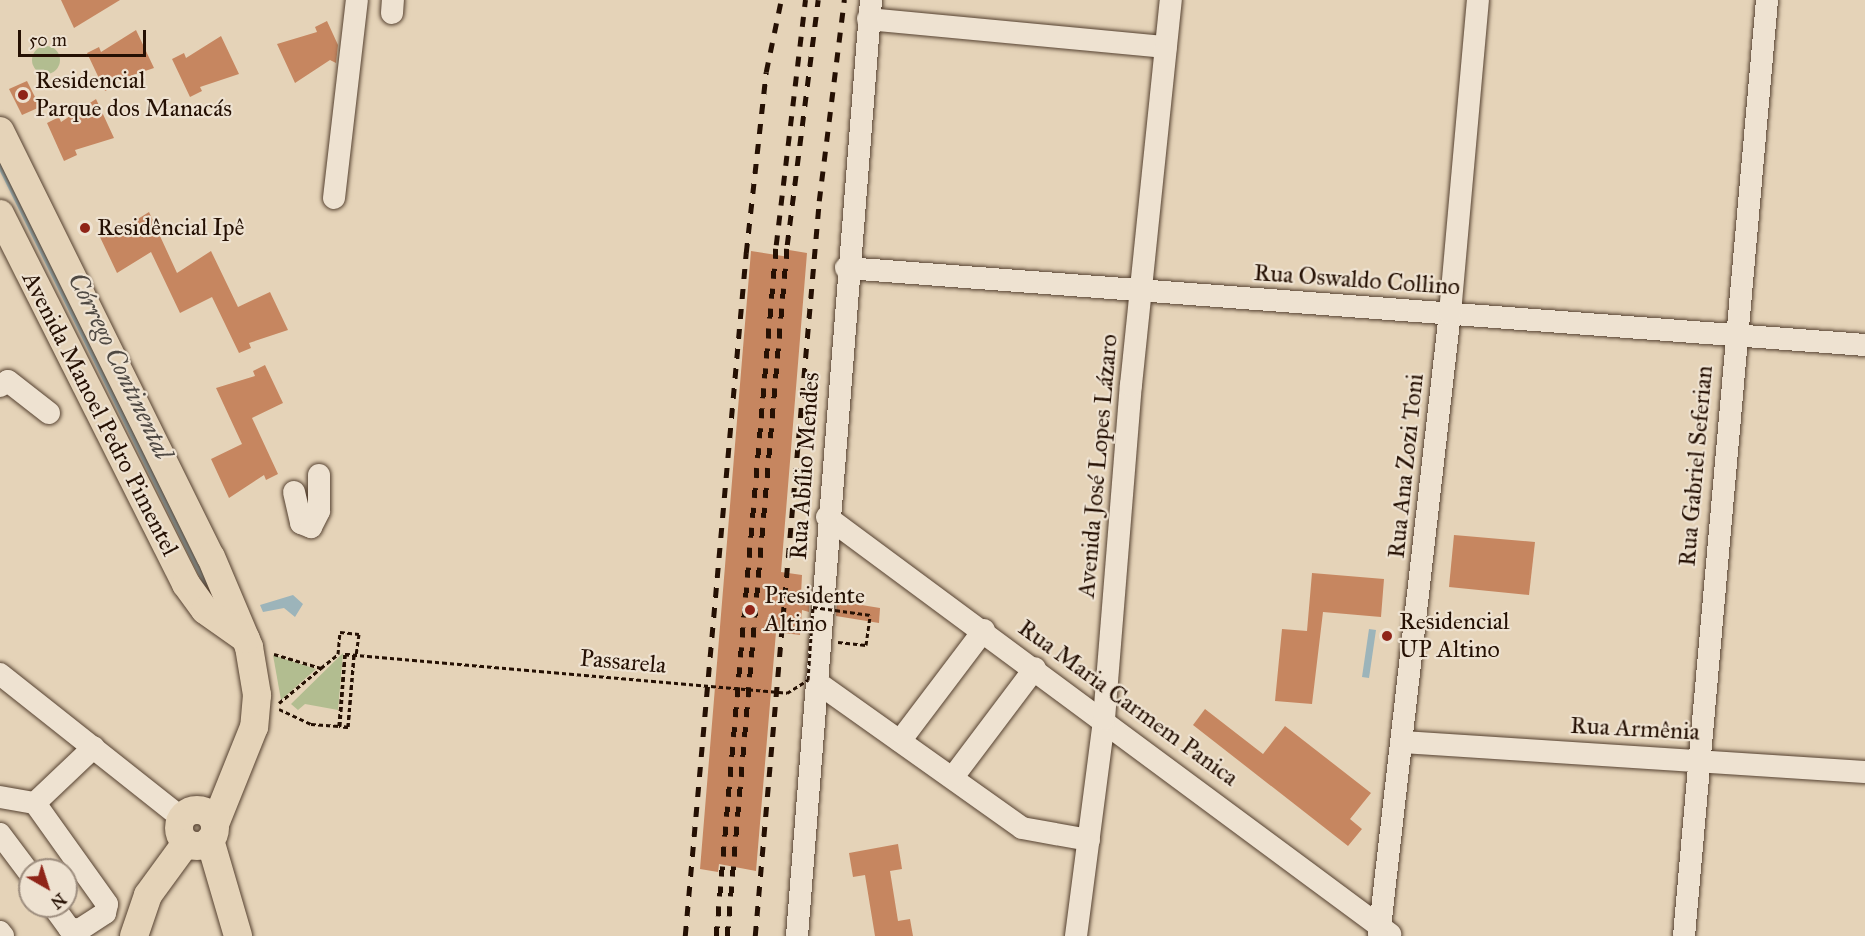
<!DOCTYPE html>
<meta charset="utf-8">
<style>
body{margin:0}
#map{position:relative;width:1865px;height:936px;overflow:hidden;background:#e5d3b8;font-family:"IM FELL Great Primer",serif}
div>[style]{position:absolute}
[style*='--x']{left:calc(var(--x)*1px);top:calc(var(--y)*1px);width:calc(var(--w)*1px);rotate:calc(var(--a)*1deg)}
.green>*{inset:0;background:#b2bd90}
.round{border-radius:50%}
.water>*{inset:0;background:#9cb4ba}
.stream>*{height:5px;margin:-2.5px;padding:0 2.5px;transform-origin:2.5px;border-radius:2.5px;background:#9cb4ba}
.building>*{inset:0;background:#c68660}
.path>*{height:3px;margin-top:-1.5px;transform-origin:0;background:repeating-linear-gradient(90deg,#251003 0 4.5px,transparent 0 7.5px)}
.roads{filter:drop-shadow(0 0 2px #554130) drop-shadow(0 0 2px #554130)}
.minor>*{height:22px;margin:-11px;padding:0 11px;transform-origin:11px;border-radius:11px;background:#eee2d1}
.major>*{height:28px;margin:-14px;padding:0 14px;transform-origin:14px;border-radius:14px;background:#e5d3b8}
.major>.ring{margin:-14px;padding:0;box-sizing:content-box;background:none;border:28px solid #e5d3b8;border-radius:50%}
.rail>*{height:4.5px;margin-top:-2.25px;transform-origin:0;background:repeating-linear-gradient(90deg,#251003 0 10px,transparent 0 20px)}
.path-bridge>*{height:3px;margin-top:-1.5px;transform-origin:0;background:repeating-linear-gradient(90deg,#251003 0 4.5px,transparent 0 7.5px)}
.dots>*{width:16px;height:16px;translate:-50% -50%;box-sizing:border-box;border:3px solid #eee2d1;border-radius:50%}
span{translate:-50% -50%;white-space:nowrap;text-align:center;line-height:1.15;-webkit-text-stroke:4.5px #eee2d1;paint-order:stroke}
.poi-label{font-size:24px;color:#251003}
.left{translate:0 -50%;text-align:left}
.street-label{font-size:24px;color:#251003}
.water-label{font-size:26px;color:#4f4943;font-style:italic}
.north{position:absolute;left:18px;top:858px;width:60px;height:60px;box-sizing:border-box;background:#eee2d1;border:2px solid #9e8e7f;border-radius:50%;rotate:141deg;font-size:16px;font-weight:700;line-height:24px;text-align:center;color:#251003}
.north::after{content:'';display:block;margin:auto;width:21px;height:27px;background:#8f2418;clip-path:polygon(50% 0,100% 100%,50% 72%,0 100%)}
.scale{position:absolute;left:18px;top:30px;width:128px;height:27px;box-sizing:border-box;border:3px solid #251003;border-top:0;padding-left:8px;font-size:18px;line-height:21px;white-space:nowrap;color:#251003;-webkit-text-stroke:4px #eee2d1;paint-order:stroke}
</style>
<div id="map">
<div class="green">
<i class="round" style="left:32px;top:46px;width:28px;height:28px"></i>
<i style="clip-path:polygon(343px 653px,338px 710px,305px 704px,298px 710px,291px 704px)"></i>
<i style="clip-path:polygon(273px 655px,316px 669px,281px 700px)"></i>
</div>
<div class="water">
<i style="clip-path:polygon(293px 595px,303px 604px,295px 617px,284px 608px,263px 612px,260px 605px)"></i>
<i style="clip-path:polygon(1369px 629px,1376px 630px,1369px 678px,1362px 677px)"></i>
</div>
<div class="stream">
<i style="--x:0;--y:166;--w:465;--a:63.8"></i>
</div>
<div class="building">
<i style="clip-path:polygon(61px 0,120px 0,74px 28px)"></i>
<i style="clip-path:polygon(327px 21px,338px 45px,336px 63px,330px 60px,295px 83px,277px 44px,317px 32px,315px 27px)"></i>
<i style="clip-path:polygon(136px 30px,154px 68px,115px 81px,117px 86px,105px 91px,87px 53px,99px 47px,101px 52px)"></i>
<i style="clip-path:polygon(221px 36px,239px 74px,200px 87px,202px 91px,190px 97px,172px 59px,184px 53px,186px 58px)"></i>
<i style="clip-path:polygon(27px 81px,40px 107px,22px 115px,9px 89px)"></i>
<i style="clip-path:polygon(96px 99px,114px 138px,75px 150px,77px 155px,64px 161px,47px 123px,59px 117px,61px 122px)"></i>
<i style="clip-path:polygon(149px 212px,177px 273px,211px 251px,238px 307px,270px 292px,288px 330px,249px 343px,251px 348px,239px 353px,212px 297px,180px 313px,151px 252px,117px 273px,99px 235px,112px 229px,114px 234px)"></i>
<i style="clip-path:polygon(789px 250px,807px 253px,781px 572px,802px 575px,801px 595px,810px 596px,809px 612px,802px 610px,800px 635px,776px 632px,756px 871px,719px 864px,718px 872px,700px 869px,751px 251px,789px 257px)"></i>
<i style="clip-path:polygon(265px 365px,283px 403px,252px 418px,278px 474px,266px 480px,264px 475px,229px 498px,211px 459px,242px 444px,216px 388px,255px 376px,253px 371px)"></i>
<i style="clip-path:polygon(1454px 535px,1535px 542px,1529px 595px,1449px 587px)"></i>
<i style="clip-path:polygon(1312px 573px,1384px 579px,1381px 617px,1323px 612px,1312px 704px,1275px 701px,1282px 629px,1307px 631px)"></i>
<i style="clip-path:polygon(837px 601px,880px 608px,879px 623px,836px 616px)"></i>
<i style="clip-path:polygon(1205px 709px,1263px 754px,1285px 726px,1371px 793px,1350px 819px,1362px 829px,1348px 846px,1193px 725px)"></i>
<i style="clip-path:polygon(898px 844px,902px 869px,890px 871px,898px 921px,910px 919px,913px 936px,875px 936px,865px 875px,853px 877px,849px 853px)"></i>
</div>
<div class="path">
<i style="--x:838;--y:642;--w:28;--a:6"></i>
<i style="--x:866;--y:645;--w:30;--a:-82"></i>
<i style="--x:274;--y:654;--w:49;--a:16.6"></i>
<i style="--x:321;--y:668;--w:22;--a:-39"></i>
<i style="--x:338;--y:654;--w:22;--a:-85"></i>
<i style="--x:340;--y:632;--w:19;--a:6"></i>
<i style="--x:359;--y:634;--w:21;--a:98"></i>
<i style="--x:279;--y:703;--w:55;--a:-39.8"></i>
<i style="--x:279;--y:709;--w:35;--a:25"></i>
<i style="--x:311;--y:724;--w:28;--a:4"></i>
<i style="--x:339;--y:726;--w:72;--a:-85.2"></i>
<i style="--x:345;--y:654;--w:9;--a:6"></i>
</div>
<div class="roads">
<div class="minor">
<i style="--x:392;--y:13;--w:13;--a:-86"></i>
<i style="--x:868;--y:19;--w:299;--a:5.4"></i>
<i style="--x:334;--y:198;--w:199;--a:-83.4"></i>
<i style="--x:846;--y:268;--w:1022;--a:4.32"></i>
<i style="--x:0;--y:386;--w:9;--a:-32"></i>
<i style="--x:8;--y:381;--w:52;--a:38"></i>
<i style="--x:294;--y:492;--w:32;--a:77"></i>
<i style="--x:301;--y:523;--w:11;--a:22"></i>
<i style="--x:311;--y:527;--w:18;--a:-63"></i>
<i style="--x:319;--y:511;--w:36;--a:-90"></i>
<i style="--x:827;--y:517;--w:701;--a:36.53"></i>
<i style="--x:0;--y:674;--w:232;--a:38.4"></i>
<i style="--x:818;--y:683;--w:250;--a:35.4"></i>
<i style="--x:1022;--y:828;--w:68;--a:10.2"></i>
<i style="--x:900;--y:741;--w:139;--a:-52.9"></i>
<i style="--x:1402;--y:742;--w:464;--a:3.7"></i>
<i style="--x:953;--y:777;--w:136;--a:-53"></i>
<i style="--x:0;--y:797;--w:36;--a:10"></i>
<i style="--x:0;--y:834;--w:50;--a:53.1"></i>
<i style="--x:53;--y:906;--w:27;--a:54"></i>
<i style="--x:69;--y:928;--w:10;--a:11"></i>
<i style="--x:79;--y:930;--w:31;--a:-33"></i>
<i style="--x:105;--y:913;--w:9;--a:-77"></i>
<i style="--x:107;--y:904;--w:124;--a:-125.5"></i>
<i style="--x:35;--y:803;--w:81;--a:-43.5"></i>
<i style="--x:0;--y:932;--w:5;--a:53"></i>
<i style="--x:797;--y:936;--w:939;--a:-85.48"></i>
<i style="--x:1076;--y:936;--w:219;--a:-82.6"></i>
<i style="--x:1104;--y:719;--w:335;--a:-85.4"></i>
<i style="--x:1131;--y:385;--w:387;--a:-84.1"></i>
<i style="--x:1379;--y:936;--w:627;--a:-83.5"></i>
<i style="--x:1450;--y:313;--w:314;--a:-84.9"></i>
<i style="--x:1684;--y:936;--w:940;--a:-84.93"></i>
</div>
<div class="major">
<i style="--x:0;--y:131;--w:475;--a:63.7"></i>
<i style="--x:211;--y:557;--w:98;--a:67.1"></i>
<i style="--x:249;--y:647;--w:49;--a:80.5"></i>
<i style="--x:257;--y:695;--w:32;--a:95"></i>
<i style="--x:254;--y:727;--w:105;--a:111.9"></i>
<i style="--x:0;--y:214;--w:414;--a:63.3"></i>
<i style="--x:186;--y:584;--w:32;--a:54"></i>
<i style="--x:205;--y:610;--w:50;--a:35.3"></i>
<i class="ring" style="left:179px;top:810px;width:8px;height:8px"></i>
<i style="--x:210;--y:840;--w:100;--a:73.7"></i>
<i style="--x:134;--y:936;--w:43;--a:-71.1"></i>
<i style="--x:148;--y:895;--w:64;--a:-53.8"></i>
</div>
</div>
<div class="rail">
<i style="--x:685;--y:936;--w:686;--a:-84.9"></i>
<i style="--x:746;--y:253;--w:182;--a:-83.7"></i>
<i style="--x:766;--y:72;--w:74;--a:-78.2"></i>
<i style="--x:716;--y:936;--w:694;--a:-85.04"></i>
<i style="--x:776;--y:245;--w:247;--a:-83.2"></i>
<i style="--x:727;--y:936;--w:694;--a:-85.04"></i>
<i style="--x:787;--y:245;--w:247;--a:-82.8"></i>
<i style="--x:755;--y:936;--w:738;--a:-85.02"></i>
<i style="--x:819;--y:201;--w:203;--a:-82.9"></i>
</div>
<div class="path-bridge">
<i style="--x:354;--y:655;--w:72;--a:94.8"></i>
<i style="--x:348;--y:727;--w:9;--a:-174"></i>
<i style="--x:339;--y:726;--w:72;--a:-85.2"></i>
<i style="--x:345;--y:654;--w:9;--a:6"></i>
<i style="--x:354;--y:655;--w:72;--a:94.8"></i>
<i style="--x:348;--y:727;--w:8;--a:-173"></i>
<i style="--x:340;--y:726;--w:72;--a:-86"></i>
<i style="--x:345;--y:654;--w:444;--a:5"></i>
<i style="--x:787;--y:693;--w:25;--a:-32"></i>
<i style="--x:808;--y:680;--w:73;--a:-86.1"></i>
<i style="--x:813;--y:607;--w:58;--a:8"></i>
</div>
<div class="dots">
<i style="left:23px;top:95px;background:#8f2418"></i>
<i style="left:85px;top:228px;background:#8f2418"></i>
<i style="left:750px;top:610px;background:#8f2418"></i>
<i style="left:1387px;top:636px;background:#8f2418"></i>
</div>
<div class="poi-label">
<span class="left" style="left:35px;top:95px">Residencial<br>Parque dos Manacás</span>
<span class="left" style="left:97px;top:228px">Residêncial Ipê</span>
<span class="left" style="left:764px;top:610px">Presidente<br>Altino</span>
<span class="left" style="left:1399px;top:636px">Residencial<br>UP Altino</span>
</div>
<div class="street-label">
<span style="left:1357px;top:280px;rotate:4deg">Rua Oswaldo Collino</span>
<span style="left:100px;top:414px;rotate:63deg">Avenida Manoel Pedro Pimentel</span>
<span style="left:805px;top:466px;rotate:-86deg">Rua Abílio Mendes</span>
<span style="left:1098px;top:466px;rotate:-85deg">Avenida José Lopes Lázaro</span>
<span style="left:1406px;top:466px;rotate:-84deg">Rua Ana Zozi Toni</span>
<span style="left:1696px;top:466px;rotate:-85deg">Rua Gabriel Seferian</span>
<span style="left:623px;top:662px;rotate:5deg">Passarela</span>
<span style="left:1128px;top:703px;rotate:36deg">Rua Maria Carmem Panica</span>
<span style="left:1635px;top:729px;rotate:3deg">Rua Armênia</span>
</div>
<div class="water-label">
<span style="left:120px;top:366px;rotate:64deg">Córrego Continental</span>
</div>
<div class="north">N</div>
<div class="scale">50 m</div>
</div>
